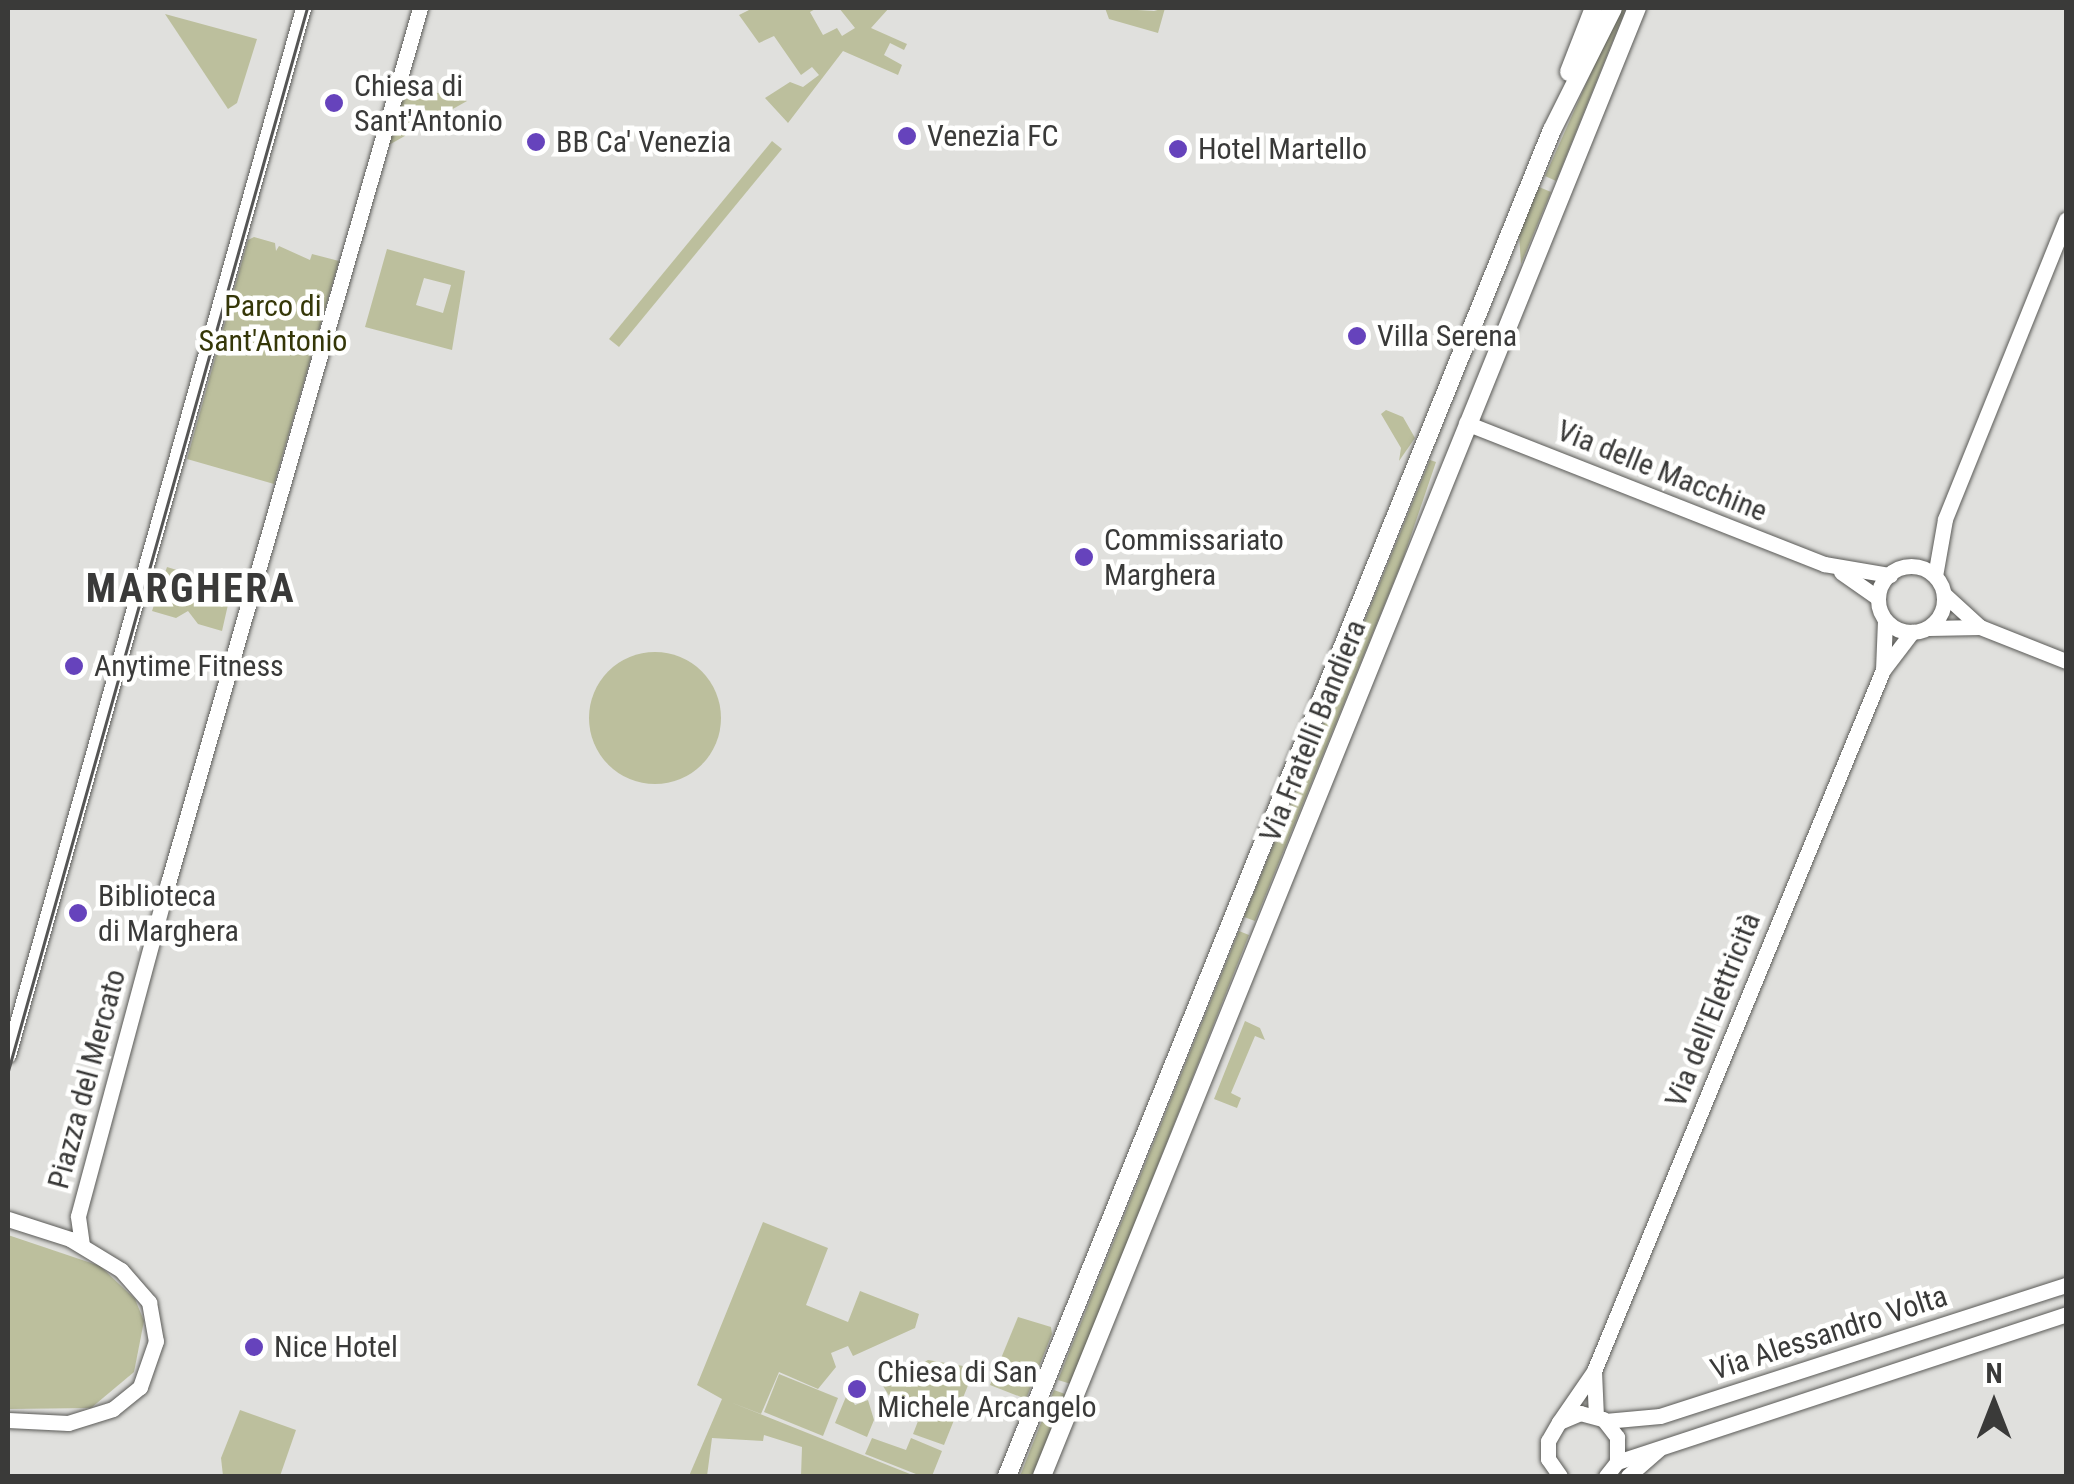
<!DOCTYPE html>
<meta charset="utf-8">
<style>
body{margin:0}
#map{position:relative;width:2074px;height:1484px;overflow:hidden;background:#e0e0dd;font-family:"Roboto Condensed",sans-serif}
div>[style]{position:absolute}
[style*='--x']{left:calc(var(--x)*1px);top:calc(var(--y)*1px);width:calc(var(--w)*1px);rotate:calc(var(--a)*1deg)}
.green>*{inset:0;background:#bcbf9d}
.round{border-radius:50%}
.roads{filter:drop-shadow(0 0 2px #5a5a57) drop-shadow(0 0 2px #5a5a57)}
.tertiary>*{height:15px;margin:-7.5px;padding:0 7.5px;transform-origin:7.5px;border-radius:7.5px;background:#fff}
.tertiary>.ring{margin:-7.5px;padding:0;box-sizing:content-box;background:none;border:15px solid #fff;border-radius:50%}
.secondary>*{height:18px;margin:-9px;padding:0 9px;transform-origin:9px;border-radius:9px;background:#fff}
.tram>*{height:2.5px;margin:-1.25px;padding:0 1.25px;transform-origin:1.25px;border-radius:1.25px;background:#565655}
.dots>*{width:28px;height:28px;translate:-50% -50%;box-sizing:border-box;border:5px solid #fffffe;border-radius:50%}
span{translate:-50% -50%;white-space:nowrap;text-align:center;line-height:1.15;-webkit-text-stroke:9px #fffffe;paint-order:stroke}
.poi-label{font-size:30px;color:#3a3a39}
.left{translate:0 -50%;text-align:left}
.park-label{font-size:30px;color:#353708}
.street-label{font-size:30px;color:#3a3a39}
.district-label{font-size:40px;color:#3a3a39;font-weight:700;letter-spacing:2.5px}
.frame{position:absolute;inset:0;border:10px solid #3a3a39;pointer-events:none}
.north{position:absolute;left:1944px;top:1354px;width:100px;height:100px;-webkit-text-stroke:8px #fffffe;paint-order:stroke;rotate:0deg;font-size:28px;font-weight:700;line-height:40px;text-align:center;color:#3a3a39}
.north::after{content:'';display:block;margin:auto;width:35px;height:45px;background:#3a3a39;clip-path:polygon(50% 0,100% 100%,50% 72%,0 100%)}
</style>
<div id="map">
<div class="green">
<i style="clip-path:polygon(753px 8px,817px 8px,810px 12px,823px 35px,837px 28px,842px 36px,855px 28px,839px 8px,889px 8px,871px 28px,907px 44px,904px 50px,890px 43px,884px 55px,902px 65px,898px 75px,843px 51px,788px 123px,765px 98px,790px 82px,803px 87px,819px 75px,812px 67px,801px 75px,774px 36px,759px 43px,739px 15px)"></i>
<i style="clip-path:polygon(1105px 8px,1154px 11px,1165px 8px,1158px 33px,1109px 19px)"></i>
<i style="clip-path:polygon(1620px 8px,1626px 8px,1556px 181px,1545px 176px)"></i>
<i style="clip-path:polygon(165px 14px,257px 39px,237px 103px,228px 109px)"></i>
<i style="clip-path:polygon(405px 84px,467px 101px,387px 146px)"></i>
<i style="clip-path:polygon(772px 141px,782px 149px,619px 347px,609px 339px)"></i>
<i style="clip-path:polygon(1539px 187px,1551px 192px,1521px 264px,1519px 234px)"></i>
<i style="clip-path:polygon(254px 237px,275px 243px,276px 251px,279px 246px,310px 260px,312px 254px,339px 261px,274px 484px,187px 459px,248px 240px)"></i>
<i style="clip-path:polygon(evenodd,387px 249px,465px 271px,452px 350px,365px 327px,387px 249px,424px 278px,451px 285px,443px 313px,416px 305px,424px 278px)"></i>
<i style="clip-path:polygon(1386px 410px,1403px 417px,1415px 438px,1399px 461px,1401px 448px,1381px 414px)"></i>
<i style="clip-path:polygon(1430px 460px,1436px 462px,1403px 559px,1255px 921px,1244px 917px)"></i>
<i style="clip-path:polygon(167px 567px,232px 587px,222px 631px,198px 624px,188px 611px,176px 618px,152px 611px)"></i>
<i class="round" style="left:589px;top:652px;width:132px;height:132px"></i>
<i style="clip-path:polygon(1239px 931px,1249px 935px,1071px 1384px,1058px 1380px)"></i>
<i style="clip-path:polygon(1245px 1021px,1260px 1028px,1265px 1040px,1255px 1036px,1231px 1093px,1241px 1098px,1237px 1108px,1214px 1099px)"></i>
<i style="clip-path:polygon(763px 1222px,828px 1248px,806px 1305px,848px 1322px,860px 1291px,919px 1314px,915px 1328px,853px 1356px,848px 1346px,831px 1353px,836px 1367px,818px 1389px,779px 1372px,761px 1414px,730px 1402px,915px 1476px,801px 1476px,802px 1447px,764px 1435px,763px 1441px,712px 1438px,707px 1476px,689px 1476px,722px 1399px,697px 1385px)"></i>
<i style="clip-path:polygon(8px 1235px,100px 1266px,135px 1299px,144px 1321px,134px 1372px,91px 1408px,8px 1409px)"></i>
<i style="clip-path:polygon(1018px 1317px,1051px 1327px,1052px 1334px,1026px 1399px,990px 1385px)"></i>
<i style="clip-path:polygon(928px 1360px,975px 1368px,944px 1445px,913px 1434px,920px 1416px,894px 1404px,883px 1386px)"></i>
<i style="clip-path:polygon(779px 1374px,838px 1398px,823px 1436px,764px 1412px)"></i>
<i style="clip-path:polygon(1054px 1390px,1065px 1394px,1032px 1476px,1020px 1476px)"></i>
<i style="clip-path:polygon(848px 1392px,855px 1405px,868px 1400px,874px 1420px,867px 1437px,835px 1423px)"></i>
<i style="clip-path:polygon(240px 1410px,296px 1430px,280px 1476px,223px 1476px,221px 1458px)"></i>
<i style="clip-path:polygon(872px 1438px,906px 1450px,911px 1438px,942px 1451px,932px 1476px,921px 1476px,865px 1454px)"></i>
</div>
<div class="roads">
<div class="tertiary">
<i style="--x:1466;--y:423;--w:385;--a:21.5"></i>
<i style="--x:1824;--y:564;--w:67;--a:9.5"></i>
<i class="ring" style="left:1878px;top:566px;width:51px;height:51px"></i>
<i style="--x:1841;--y:572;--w:45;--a:35.1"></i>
<i style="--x:1935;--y:576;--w:58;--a:-80"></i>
<i style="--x:1945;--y:519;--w:323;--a:-68"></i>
<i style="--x:1945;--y:595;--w:47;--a:42.4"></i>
<i style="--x:1929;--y:628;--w:51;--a:-1.1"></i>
<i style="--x:1980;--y:627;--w:92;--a:21.6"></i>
<i style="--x:1883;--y:670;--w:50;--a:-87.7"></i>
<i style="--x:8;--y:1055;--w:1088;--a:-74.26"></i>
<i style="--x:8;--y:1219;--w:65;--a:17.9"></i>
<i style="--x:70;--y:1239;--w:60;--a:31.3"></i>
<i style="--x:121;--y:1270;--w:43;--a:48.8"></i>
<i style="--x:149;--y:1302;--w:40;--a:80"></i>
<i style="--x:156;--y:1341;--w:49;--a:109.2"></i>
<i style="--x:140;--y:1387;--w:35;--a:141"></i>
<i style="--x:113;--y:1409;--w:47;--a:162.7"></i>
<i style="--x:68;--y:1423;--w:60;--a:-177.1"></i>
<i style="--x:82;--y:1245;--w:29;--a:-98"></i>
<i style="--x:78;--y:1216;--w:345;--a:-74.9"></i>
<i style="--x:168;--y:883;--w:911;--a:-73.93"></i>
<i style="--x:1594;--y:1371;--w:45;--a:87.5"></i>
<i style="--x:1605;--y:1421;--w:55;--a:-5.2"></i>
<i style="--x:1660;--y:1416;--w:427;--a:-17.9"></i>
<i style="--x:1559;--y:1422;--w:62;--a:-55.5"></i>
<i style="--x:1594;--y:1371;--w:758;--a:-67.6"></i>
<i style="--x:1883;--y:670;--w:48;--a:-52.7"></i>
<i style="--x:1617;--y:1462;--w:473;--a:-18.2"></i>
<i style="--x:1560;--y:1476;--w:21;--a:-125"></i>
<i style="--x:1548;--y:1459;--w:18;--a:-90"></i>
<i style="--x:1548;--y:1441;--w:22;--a:-60"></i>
<i style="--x:1559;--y:1422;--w:23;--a:-23"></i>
<i style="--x:1580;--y:1413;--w:24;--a:15"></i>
<i style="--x:1603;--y:1419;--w:23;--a:52"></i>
<i style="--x:1617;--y:1437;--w:25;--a:90"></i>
<i style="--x:1617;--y:1462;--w:18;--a:128"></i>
<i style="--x:1628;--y:1476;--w:41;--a:-41.1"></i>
</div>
<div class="secondary">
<i style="--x:1569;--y:72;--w:69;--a:-68.7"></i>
<i style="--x:1007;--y:1476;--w:1452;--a:-67.96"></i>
<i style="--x:1552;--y:130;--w:136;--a:-63.4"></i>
<i style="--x:1042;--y:1476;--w:1584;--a:-67.94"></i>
</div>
</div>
<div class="tram">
<i style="--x:8;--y:1071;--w:1104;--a:-74.29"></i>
</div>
<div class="dots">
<i style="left:334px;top:103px;background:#6643bc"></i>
<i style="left:907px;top:136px;background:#6643bc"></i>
<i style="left:536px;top:142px;background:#6643bc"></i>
<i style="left:1178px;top:149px;background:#6643bc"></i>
<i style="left:1357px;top:336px;background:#6643bc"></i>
<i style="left:1084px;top:557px;background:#6643bc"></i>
<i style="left:74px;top:666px;background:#6643bc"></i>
<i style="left:78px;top:913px;background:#6643bc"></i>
<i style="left:254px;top:1347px;background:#6643bc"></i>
<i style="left:857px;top:1389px;background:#6643bc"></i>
</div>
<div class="poi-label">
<span class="left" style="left:354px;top:103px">Chiesa di<br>Sant'Antonio</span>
<span class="left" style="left:927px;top:136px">Venezia FC</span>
<span class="left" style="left:556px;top:142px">BB Ca' Venezia</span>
<span class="left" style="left:1198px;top:149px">Hotel Martello</span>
<span class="left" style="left:1377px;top:336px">Villa Serena</span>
<span class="left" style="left:1104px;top:557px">Commissariato<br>Marghera</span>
<span class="left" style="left:94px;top:666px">Anytime Fitness</span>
<span class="left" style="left:98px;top:913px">Biblioteca<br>di Marghera</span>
<span class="left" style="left:274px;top:1347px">Nice Hotel</span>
<span class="left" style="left:877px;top:1389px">Chiesa di San<br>Michele Arcangelo</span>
</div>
<div class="park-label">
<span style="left:273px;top:323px">Parco di<br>Sant'Antonio</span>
</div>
<div class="street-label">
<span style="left:1662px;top:471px;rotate:22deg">Via delle Macchine</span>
<span style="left:1313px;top:731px;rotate:-68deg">Via Fratelli Bandiera</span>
<span style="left:1713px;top:1010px;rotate:-68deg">Via dell'Elettricità</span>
<span style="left:87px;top:1079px;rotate:-75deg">Piazza del Mercato</span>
<span style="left:1829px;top:1333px;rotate:-18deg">Via Alessandro Volta</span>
</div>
<div class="district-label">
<span style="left:191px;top:589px">MARGHERA</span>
</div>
<div class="frame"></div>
<div class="north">N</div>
</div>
